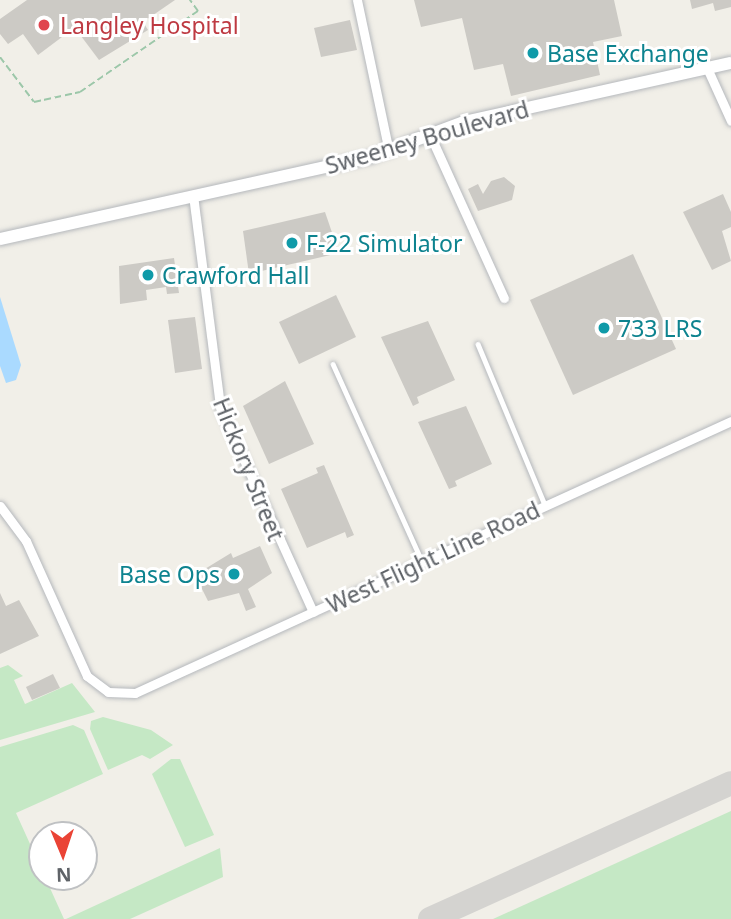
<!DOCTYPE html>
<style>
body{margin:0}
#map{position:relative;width:731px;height:919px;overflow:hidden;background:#f1efe8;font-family:"Noto Sans",sans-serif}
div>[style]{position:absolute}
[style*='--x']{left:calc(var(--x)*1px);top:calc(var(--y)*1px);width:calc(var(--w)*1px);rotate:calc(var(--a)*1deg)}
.green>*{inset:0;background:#c5e8c5}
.water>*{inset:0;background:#aadaff}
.taxiway>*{height:24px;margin:-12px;padding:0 12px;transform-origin:12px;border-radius:12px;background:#d4d3d0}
.building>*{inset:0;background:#cccac5}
.path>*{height:2px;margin-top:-1px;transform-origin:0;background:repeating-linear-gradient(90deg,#9cc7a9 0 7px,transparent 0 10.5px)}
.roads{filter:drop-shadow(0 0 2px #b5b8bc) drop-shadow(0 0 2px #b5b8bc)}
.service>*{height:4.5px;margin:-2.25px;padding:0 2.25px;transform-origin:2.25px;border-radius:2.25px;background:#fff}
.minor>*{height:9px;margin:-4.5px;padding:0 4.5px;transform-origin:4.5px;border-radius:4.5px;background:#fff}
.secondary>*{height:12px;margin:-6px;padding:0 6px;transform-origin:6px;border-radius:6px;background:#fff}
.dots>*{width:19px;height:19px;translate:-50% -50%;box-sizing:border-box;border:4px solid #fff;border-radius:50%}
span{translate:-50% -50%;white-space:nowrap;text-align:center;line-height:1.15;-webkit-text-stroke:6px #fff;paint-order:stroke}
.health-label{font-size:23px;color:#be3a42}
.left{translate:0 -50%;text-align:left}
.culture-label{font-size:23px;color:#0d838f}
.right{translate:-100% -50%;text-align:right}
.street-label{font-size:23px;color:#5f6368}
.north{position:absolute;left:28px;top:821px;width:70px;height:70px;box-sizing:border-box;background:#fff;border:2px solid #bfc1c3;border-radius:50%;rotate:178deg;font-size:19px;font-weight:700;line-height:28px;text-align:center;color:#5f6368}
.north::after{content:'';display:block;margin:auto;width:24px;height:32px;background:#ea4335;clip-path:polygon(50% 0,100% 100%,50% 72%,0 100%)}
</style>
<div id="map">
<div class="green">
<i style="clip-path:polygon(8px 665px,23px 676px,14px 680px,25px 704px,72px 683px,95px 712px,0 740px,0 668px)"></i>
<i style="clip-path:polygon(103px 717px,151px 730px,173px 745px,150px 759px,142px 755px,108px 770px,90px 729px,91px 721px)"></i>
<i style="clip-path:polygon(73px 725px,84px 730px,103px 774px,16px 813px,64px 919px,0 919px,0 747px)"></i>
<i style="clip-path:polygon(171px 759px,180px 759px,214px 835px,185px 847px,152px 774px)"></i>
<i style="clip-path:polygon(731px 811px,731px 919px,493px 919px)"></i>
<i style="clip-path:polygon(220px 848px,223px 877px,130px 919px,66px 919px)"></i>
</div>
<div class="water">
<i style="clip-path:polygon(0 297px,21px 365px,16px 380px,6px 383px,0 366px)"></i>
</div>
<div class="taxiway">
<i style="--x:430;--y:919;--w:330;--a:-24.3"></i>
</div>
<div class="building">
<i style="clip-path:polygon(27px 0,175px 0,143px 22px,148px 30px,99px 60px,78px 32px,70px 31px,38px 55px,23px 34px,8px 44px,0 34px,0 19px)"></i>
<i style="clip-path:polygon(414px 0,614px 0,622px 36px,593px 42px,600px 75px,511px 96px,503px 64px,474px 70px,462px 18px,421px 27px)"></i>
<i style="clip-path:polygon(690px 0,731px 0,731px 7px,715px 11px,713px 3px,692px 9px)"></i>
<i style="clip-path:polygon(350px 20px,357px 50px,321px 57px,314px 28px)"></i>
<i style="clip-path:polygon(504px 177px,515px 186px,512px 200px,478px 211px,468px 189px,478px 184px,483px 194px,491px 181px)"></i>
<i style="clip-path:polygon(723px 194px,731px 212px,731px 227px,722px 231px,731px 261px,712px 270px,683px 212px)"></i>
<i style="clip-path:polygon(325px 212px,339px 253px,249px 274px,243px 231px)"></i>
<i style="clip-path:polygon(633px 254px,676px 349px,573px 395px,530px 300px)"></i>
<i style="clip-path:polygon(174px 258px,179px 293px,167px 294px,166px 287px,146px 290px,147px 300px,120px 304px,119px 266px)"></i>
<i style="clip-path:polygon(336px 295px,356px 337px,299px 364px,279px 322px)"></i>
<i style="clip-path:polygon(195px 317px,202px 369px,175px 373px,168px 320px)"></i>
<i style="clip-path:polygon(428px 321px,455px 380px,417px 397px,419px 403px,413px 406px,381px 337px)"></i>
<i style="clip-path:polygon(285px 381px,314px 444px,269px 464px,243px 406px)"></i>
<i style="clip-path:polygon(466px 406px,492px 464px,455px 481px,457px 486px,449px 489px,418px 422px)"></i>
<i style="clip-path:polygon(324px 465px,354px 535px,347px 538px,345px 532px,307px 548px,281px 489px,318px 473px,316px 468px)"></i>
<i style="clip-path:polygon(260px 546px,272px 573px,248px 589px,256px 607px,246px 611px,239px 593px,208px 601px,195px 575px,231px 553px,233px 558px)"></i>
<i style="clip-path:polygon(0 593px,6px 606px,19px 600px,39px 636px,0 654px)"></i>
<i style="clip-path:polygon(53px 674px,60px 688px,32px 700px,26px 687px)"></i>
</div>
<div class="path">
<i style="--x:0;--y:57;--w:56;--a:52.9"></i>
<i style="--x:34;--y:102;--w:47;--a:-12.3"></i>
<i style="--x:80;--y:92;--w:143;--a:-34.5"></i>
<i style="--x:198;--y:11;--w:14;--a:-126"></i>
</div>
<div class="roads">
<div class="service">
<i style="--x:478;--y:344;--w:174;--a:67.4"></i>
<i style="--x:333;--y:364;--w:216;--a:65.7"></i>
</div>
<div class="minor">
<i style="--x:357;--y:0;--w:155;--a:78.1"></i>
<i style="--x:707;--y:68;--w:58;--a:65.6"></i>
<i style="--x:430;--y:135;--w:179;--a:65.6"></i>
<i style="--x:193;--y:195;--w:214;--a:82.7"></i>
<i style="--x:220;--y:407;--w:225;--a:65.6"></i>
<i style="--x:0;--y:506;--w:44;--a:53.4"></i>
<i style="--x:26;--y:541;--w:148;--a:65.7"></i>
<i style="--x:87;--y:676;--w:26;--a:37"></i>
<i style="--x:108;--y:692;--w:27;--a:2"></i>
<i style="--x:135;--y:693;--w:655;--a:-24.53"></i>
</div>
<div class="secondary">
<i style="--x:0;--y:239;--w:382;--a:-12.5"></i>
<i style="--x:373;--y:156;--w:97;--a:-20.5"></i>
<i style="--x:464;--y:122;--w:273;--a:-12.5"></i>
</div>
</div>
<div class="dots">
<i style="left:44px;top:25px;background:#e0444e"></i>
<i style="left:533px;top:53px;background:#0f9aa8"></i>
<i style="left:292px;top:243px;background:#0f9aa8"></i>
<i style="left:148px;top:275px;background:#0f9aa8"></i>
<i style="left:604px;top:328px;background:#0f9aa8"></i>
<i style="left:234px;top:574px;background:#0f9aa8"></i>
</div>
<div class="health-label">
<span class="left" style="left:60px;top:25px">Langley Hospital</span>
</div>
<div class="culture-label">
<span class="left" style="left:547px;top:53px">Base Exchange</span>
<span class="left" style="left:306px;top:243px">F-22 Simulator</span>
<span class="left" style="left:162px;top:275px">Crawford Hall</span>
<span class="left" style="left:618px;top:328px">733 LRS</span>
<span class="right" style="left:220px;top:574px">Base Ops</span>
</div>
<div class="street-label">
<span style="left:427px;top:137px;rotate:-16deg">Sweeney Boulevard</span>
<span style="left:249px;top:469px;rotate:68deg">Hickory Street</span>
<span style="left:433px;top:557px;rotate:-25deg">West Flight Line Road</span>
</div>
<div class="north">N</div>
</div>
